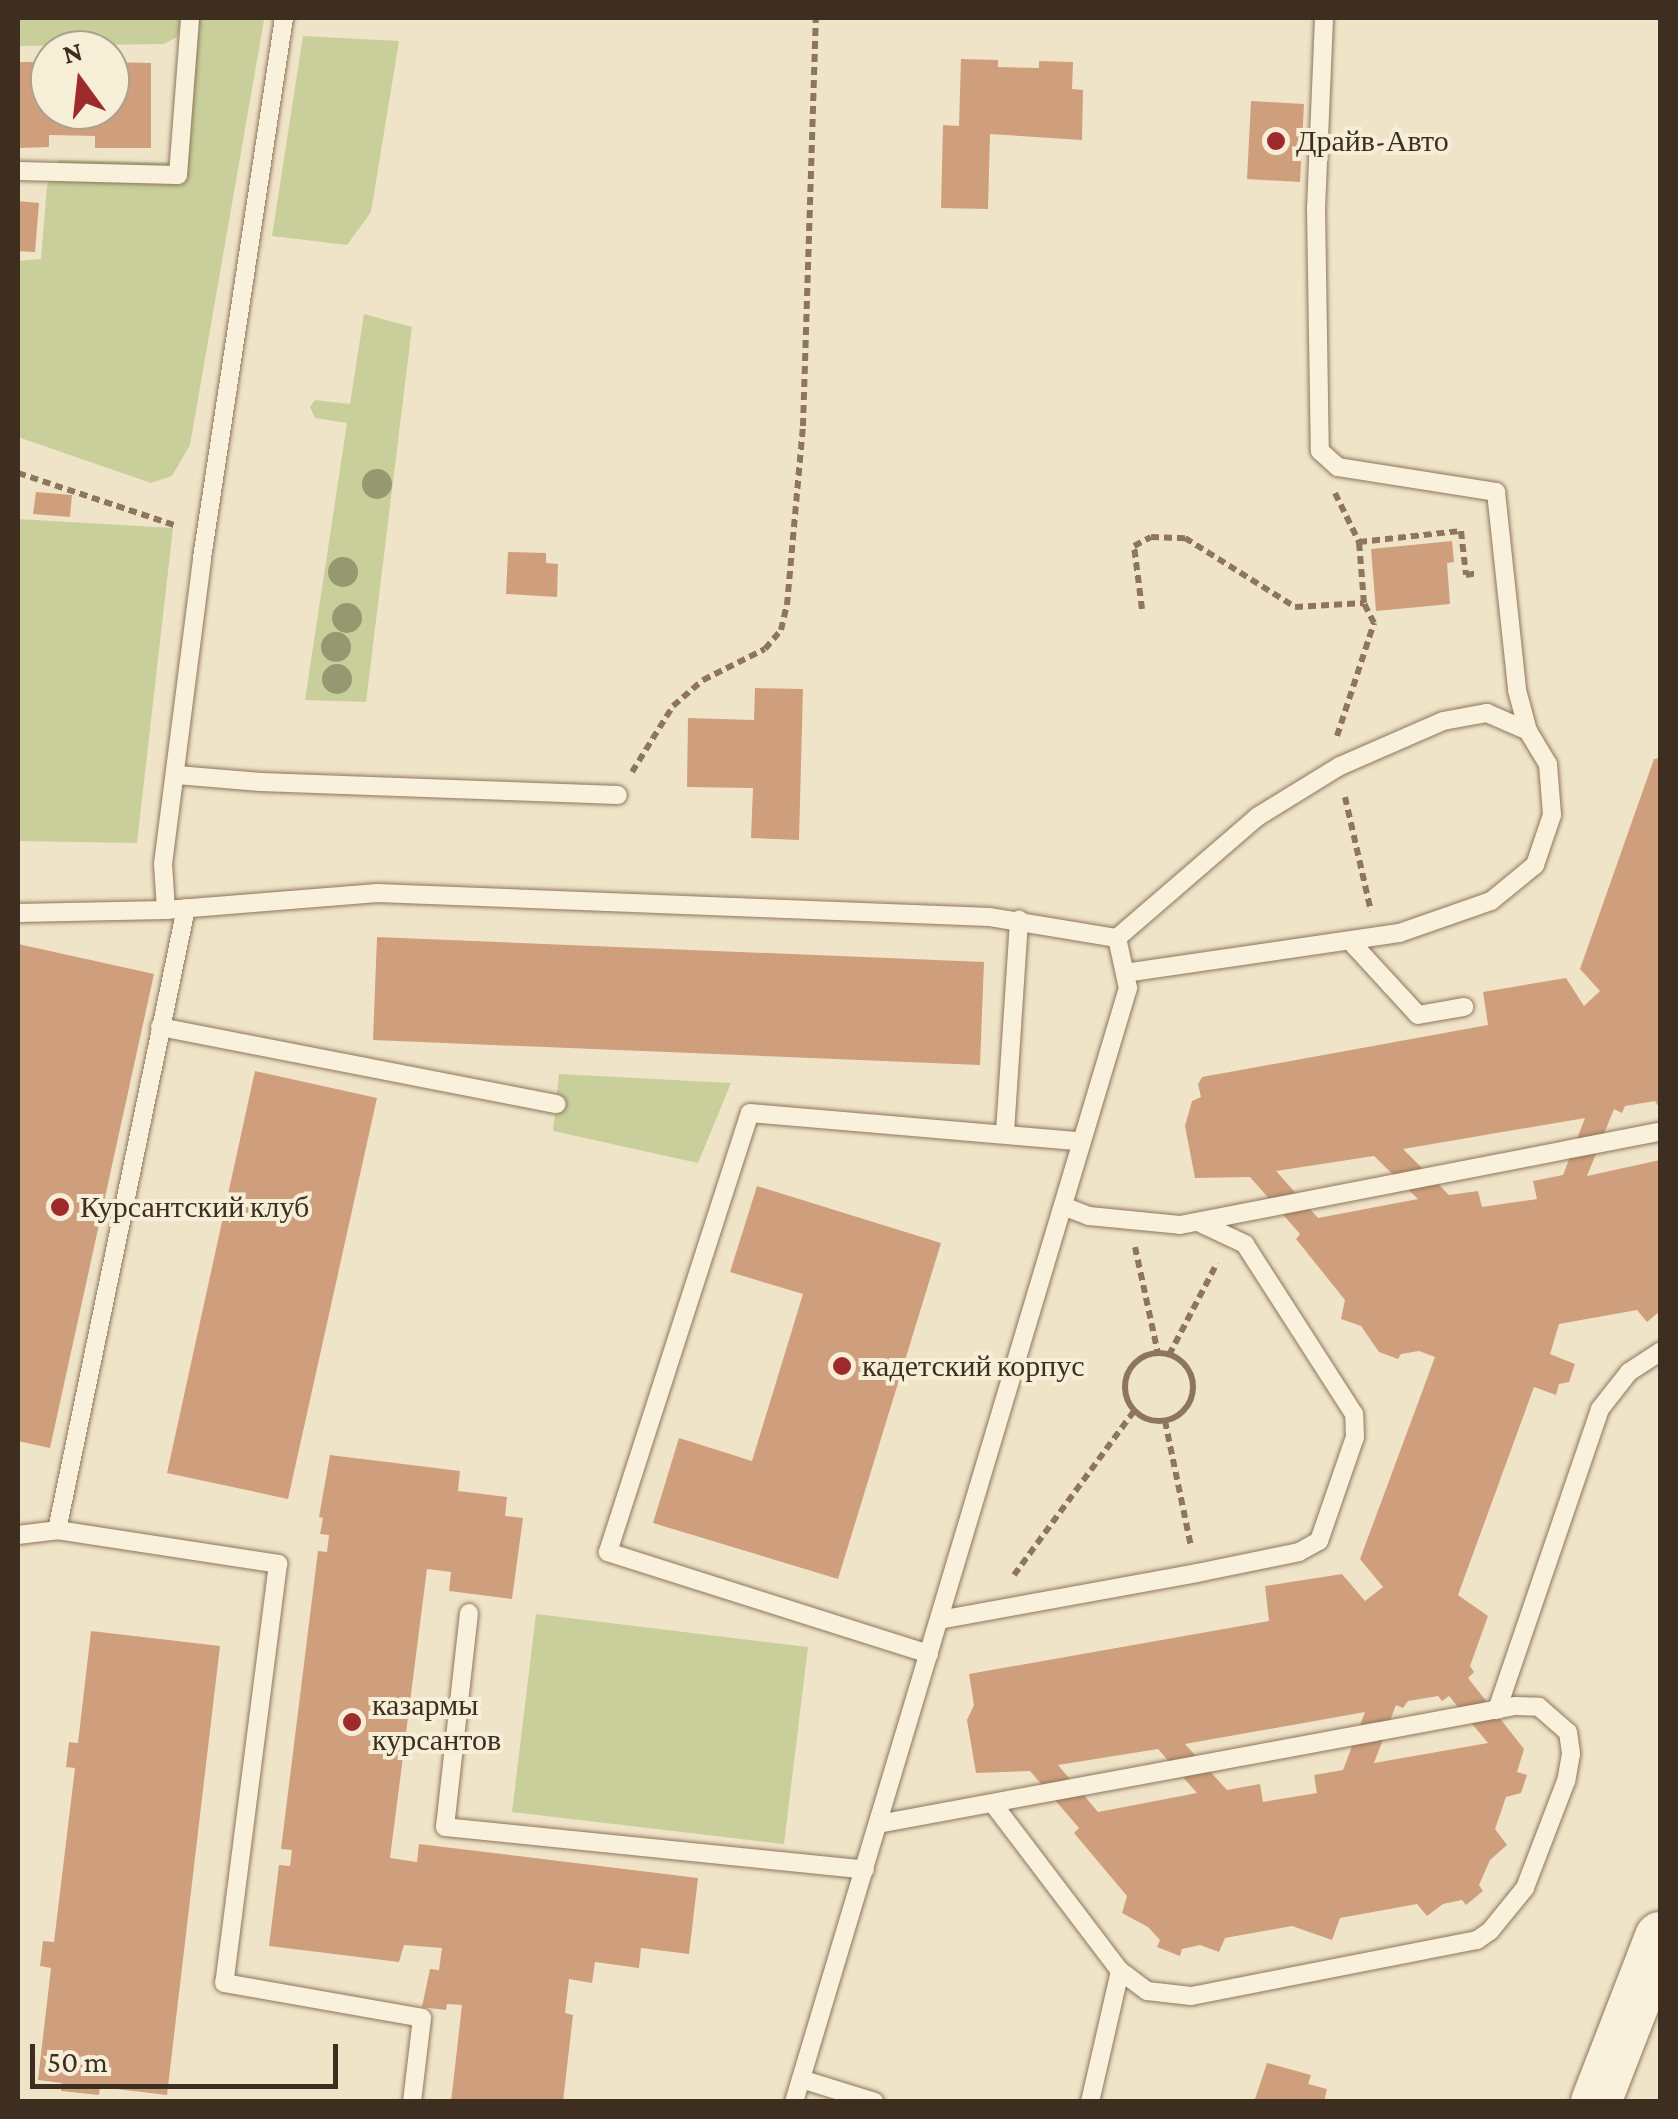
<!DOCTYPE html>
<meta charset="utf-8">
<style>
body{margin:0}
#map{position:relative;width:1678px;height:2119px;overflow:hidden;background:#f0e4c8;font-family:"Crimson Pro",serif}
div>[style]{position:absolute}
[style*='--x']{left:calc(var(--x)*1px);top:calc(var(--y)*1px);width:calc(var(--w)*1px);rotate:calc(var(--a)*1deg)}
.green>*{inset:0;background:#c9cf9b}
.building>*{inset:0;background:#cf9f7d}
.path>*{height:6px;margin-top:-3px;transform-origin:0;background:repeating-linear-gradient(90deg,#8d765c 0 8px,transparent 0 13px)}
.path>.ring{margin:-3px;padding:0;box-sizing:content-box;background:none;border:6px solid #8d765c;border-radius:50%}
.roads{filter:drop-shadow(0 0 2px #8d765c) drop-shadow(0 0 2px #8d765c)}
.lane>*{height:18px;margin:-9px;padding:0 9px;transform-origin:9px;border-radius:9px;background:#faf1dc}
.secondary>*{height:50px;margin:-25px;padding:0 25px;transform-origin:25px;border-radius:25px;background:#faf1dc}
.trees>*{width:30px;height:30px;margin:-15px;border-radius:50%;background:#96986f}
.dots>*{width:28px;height:28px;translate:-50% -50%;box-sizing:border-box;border:5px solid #f7eed8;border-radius:50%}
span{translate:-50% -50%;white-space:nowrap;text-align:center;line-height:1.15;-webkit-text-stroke:8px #f7eed8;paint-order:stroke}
.poi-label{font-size:30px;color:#3d2e20}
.left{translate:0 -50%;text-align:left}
.frame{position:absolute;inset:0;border:20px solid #3d2e20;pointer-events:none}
.north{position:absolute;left:30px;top:30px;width:100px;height:100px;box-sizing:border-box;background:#f7eed8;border:2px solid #ada18e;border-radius:50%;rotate:345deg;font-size:28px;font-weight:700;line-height:40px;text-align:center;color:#3d2e20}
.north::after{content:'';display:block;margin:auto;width:35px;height:45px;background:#9e2a2b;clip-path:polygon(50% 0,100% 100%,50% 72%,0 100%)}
.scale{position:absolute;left:30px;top:2044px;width:308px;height:45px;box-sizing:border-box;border:5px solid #3d2e20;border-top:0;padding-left:12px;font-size:30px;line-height:35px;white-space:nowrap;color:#3d2e20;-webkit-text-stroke:8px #f7eed8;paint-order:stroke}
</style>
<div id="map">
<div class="green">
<i style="clip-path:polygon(18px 18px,181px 18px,177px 37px,164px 44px,18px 46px)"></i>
<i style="clip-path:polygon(194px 18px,264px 20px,190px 445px,172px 476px,151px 483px,18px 437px,18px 261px,41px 259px,47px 186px,59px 160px,175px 163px)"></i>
<i style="clip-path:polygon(303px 36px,399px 41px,371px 212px,347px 245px,272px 236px)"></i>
<i style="clip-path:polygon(364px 314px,412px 327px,366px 702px,305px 700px,347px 423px,315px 418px,310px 407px,315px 400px,350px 404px)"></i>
<i style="clip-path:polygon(18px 519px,173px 528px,137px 843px,18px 841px)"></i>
<i style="clip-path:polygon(559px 1074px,731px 1083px,698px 1163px,553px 1131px)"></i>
<i style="clip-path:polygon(536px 1614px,808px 1647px,784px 1844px,512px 1812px)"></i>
</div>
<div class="building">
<i style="clip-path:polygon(42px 54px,50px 54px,50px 110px,110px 110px,110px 62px,151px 63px,151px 148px,95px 148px,95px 136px,49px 135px,49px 147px,18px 148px,18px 62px,42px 62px)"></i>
<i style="clip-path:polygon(961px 59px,998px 60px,998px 67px,1039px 68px,1039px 61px,1073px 62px,1072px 89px,1083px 90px,1082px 140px,990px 134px,988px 209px,941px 208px,943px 125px,959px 126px)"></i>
<i style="clip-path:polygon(1251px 101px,1304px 104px,1300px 182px,1247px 179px)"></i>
<i style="clip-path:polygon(18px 201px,39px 203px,35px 252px,18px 251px)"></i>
<i style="clip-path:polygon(36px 492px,72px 495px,70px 517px,33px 514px)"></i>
<i style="clip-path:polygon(1452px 541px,1454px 562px,1447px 563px,1450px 604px,1376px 611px,1371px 549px)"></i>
<i style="clip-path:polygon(508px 552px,546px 553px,546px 563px,558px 564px,557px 597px,506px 594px)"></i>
<i style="clip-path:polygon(755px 688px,803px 689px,799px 840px,751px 838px,753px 788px,687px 787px,688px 718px,754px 720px)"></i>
<i style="clip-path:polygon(evenodd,1660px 758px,1660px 1109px,1655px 1101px,1625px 1106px,1622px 1113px,1614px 1109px,1587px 1176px,1660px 1160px,1660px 1311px,1647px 1322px,1637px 1310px,1559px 1324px,1550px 1354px,1575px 1364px,1569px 1382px,1559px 1384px,1556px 1395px,1534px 1387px,1458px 1595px,1488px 1616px,1470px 1666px,1474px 1672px,1468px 1678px,1524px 1749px,1517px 1772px,1527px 1775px,1521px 1793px,1506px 1797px,1495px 1829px,1507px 1845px,1490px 1860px,1479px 1885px,1483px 1891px,1466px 1905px,1462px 1900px,1443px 1904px,1427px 1916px,1417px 1904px,1340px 1918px,1332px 1940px,1292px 1926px,1225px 1938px,1219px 1952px,1200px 1945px,1182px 1949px,1180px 1956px,1157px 1947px,1160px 1940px,1148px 1927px,1122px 1913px,1127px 1896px,1074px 1833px,1079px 1828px,1030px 1771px,976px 1773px,967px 1720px,974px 1705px,969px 1674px,1269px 1621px,1265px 1586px,1342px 1574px,1365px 1601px,1383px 1587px,1360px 1559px,1435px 1357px,1419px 1351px,1401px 1354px,1398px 1359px,1379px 1352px,1361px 1326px,1341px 1319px,1345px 1300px,1296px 1239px,1300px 1234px,1250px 1177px,1195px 1178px,1185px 1126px,1192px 1101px,1201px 1097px,1198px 1084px,1202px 1077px,1488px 1025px,1483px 992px,1566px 978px,1584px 1006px,1600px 991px,1580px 969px,1654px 759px,1660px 758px,1585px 1118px,1563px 1175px,1533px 1181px,1537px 1199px,1482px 1207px,1478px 1191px,1449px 1195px,1403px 1149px,1585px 1118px,1660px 758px,1374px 1156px,1418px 1199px,1318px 1218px,1276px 1171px,1374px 1156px,1660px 758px,1438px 1696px,1442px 1701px,1449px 1696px,1488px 1743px,1374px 1763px,1396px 1705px,1403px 1708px,1408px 1701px,1438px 1696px,1660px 758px,1365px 1712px,1343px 1770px,1314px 1775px,1317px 1793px,1263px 1802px,1260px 1784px,1227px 1790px,1185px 1744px,1365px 1712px,1660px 758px,1158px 1749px,1197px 1793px,1098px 1812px,1058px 1765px,1158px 1749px)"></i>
<i style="clip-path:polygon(377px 937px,984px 962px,980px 1065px,373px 1040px)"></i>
<i style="clip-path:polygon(18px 944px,154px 974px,50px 1448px,18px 1441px)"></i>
<i style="clip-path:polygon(255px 1071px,377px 1098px,288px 1499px,167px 1473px)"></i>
<i style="clip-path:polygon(757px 1186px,941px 1243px,838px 1579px,653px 1523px,679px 1438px,752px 1461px,803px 1294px,730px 1272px)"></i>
<i style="clip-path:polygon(330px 1455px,460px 1471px,458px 1491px,507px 1497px,505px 1516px,523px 1518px,512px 1599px,449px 1591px,451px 1572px,427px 1569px,390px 1858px,417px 1862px,419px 1844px,698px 1878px,689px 1954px,641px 1948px,639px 1968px,595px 1962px,592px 1983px,569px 1979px,565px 2013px,573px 2015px,563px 2102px,451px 2102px,462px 2005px,447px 2004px,446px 2010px,422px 2007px,430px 1969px,439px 1970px,442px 1948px,404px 1945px,399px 1962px,269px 1946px,279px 1865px,290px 1866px,292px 1850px,281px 1849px,318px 1551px,327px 1552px,329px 1535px,320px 1534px,323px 1518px,319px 1517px)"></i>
<i style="clip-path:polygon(91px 1631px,220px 1646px,167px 2095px,100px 2087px,99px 2095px,61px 2091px,62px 2083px,38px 2080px,51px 1968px,40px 1966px,43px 1941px,54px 1942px,75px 1768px,66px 1767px,69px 1742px,78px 1743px)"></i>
<i style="clip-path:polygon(1267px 2063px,1311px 2075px,1308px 2084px,1327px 2089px,1324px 2102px,1254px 2102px)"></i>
</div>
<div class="path">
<i style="--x:18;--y:473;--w:168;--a:18.4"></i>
<i style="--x:1335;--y:493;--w:55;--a:63.9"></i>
<i style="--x:1142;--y:609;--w:64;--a:-97.2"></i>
<i style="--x:1134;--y:546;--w:19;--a:-28"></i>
<i style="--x:1151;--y:537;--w:34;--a:2"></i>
<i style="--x:1185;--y:538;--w:130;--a:32.1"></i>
<i style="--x:1295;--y:607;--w:69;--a:-3.3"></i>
<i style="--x:1337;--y:736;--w:119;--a:-71.9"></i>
<i style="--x:1374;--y:623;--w:22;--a:-117"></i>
<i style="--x:1364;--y:603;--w:61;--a:-94.7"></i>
<i style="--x:1359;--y:542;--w:103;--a:-6.2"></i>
<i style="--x:1461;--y:531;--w:44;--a:83.5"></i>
<i style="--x:1466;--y:575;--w:12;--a:-9"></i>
<i style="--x:632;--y:772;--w:78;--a:-58.2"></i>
<i style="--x:673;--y:706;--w:40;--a:-41"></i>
<i style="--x:703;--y:680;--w:69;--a:-26.6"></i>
<i style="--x:765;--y:649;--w:25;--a:-50"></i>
<i style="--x:781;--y:630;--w:26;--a:-77"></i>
<i style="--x:787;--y:605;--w:180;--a:-84.9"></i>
<i style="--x:803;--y:426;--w:408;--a:-88.2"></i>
<i style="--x:1345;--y:797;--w:117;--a:77.2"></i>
<i style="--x:1135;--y:1247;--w:108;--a:77.8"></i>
<i class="ring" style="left:1125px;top:1353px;width:62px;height:62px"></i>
<i style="--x:1169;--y:1355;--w:104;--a:-62.4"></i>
<i style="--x:1165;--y:1421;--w:129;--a:78.3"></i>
<i style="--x:1014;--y:1575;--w:203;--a:-53.8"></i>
</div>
<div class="roads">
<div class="lane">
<i style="--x:1324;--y:18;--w:190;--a:92.4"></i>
<i style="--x:1316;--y:208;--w:243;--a:89.1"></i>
<i style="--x:1320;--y:451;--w:24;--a:42"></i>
<i style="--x:1338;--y:467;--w:160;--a:9"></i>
<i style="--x:1496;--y:492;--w:199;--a:83.9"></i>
<i style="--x:1517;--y:690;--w:42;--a:75"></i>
<i style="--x:18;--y:171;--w:160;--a:1.4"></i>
<i style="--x:178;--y:175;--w:157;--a:-85.6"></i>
<i style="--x:177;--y:775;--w:84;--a:4.8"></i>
<i style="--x:261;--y:782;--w:357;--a:2.1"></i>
<i style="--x:166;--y:910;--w:46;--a:-93.7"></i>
<i style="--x:163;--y:864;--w:308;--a:-82.7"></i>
<i style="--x:202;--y:558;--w:546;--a:-81.37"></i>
<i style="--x:18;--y:913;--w:148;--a:-1.2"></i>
<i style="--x:166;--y:910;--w:212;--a:-4.6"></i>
<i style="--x:377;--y:893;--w:613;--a:2.24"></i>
<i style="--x:990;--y:917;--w:129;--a:9.4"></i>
<i style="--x:1117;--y:938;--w:185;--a:-40.8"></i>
<i style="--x:1257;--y:817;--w:97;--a:-31.6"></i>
<i style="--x:1340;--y:766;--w:112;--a:-23.6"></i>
<i style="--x:1443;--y:721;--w:45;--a:-10.3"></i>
<i style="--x:1487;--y:713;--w:45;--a:23.7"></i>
<i style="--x:1528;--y:731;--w:39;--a:59"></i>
<i style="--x:1548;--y:764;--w:51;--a:85.5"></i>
<i style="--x:1552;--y:815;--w:53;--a:108.8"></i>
<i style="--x:1535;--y:865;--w:57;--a:140.7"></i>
<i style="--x:1491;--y:901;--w:97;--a:160.8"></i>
<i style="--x:1399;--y:933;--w:277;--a:171.7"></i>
<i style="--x:1350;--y:941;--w:100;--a:47.4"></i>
<i style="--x:1418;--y:1015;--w:47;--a:-9.9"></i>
<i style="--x:160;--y:1027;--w:404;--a:11"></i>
<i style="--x:1005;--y:1132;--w:213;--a:-86.2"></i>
<i style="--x:1063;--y:1206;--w:28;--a:21"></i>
<i style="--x:1089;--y:1216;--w:91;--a:5.6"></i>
<i style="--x:1180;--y:1225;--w:489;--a:-11"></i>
<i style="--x:57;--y:1530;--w:224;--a:8.7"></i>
<i style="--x:278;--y:1564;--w:422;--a:97.3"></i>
<i style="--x:224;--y:1983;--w:201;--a:10"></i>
<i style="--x:422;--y:2018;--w:85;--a:96.8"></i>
<i style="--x:18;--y:1535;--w:39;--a:-7"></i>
<i style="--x:57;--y:1530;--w:635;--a:-78.28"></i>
<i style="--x:469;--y:1613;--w:215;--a:96.4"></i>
<i style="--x:445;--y:1827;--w:422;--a:5.8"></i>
<i style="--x:939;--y:1620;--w:262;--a:-10.3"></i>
<i style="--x:1197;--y:1573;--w:104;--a:-11.6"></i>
<i style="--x:1299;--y:1552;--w:23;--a:-29"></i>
<i style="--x:1319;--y:1541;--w:110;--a:-70.9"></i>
<i style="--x:1355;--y:1437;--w:23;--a:-92"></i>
<i style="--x:1354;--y:1414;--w:202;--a:-122.7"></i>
<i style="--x:1245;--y:1244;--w:52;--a:-154.9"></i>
<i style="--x:929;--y:1654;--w:337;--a:-162.4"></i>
<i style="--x:608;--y:1552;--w:461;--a:-72.1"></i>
<i style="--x:750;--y:1113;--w:330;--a:4.9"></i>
<i style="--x:1497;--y:1710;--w:318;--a:-71.1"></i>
<i style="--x:1600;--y:1409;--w:47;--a:-51.9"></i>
<i style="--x:1629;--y:1372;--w:37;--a:-33"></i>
<i style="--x:878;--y:1824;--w:648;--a:-10.49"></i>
<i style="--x:1515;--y:1706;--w:24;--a:2"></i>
<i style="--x:1539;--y:1707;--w:38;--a:41"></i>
<i style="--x:1568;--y:1732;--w:22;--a:82"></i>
<i style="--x:1571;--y:1754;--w:27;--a:100"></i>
<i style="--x:1566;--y:1781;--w:115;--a:111"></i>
<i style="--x:1525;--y:1888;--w:55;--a:129.1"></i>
<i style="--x:1490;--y:1931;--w:16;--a:145"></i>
<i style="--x:1477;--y:1940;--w:291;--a:168.9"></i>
<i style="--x:1191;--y:1996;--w:44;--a:-173.5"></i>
<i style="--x:1147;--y:1991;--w:34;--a:-143"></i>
<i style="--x:1120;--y:1971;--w:208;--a:-127.2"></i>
<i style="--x:801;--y:2079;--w:77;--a:17.3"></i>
<i style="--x:794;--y:2102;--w:1163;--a:-73.31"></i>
<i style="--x:1128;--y:988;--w:51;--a:-102.4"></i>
<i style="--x:1090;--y:2102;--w:134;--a:-77.1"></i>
</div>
<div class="secondary">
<i style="--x:1596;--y:2102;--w:177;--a:-68.8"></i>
</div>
</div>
<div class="trees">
<i style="left:377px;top:484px"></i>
<i style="left:343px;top:572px"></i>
<i style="left:347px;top:618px"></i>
<i style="left:336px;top:647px"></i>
<i style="left:337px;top:679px"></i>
</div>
<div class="dots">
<i style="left:1276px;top:141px;background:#9e2a2b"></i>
<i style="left:60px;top:1207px;background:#9e2a2b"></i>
<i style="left:842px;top:1366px;background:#9e2a2b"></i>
<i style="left:352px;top:1722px;background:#9e2a2b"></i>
</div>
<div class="poi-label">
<span class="left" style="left:1296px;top:141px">Драйв-Авто</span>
<span class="left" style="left:80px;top:1207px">Курсантский клуб</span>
<span class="left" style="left:862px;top:1366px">кадетский корпус</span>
<span class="left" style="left:372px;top:1722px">казармы<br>курсантов</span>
</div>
<div class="frame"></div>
<div class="north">N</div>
<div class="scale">50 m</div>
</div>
